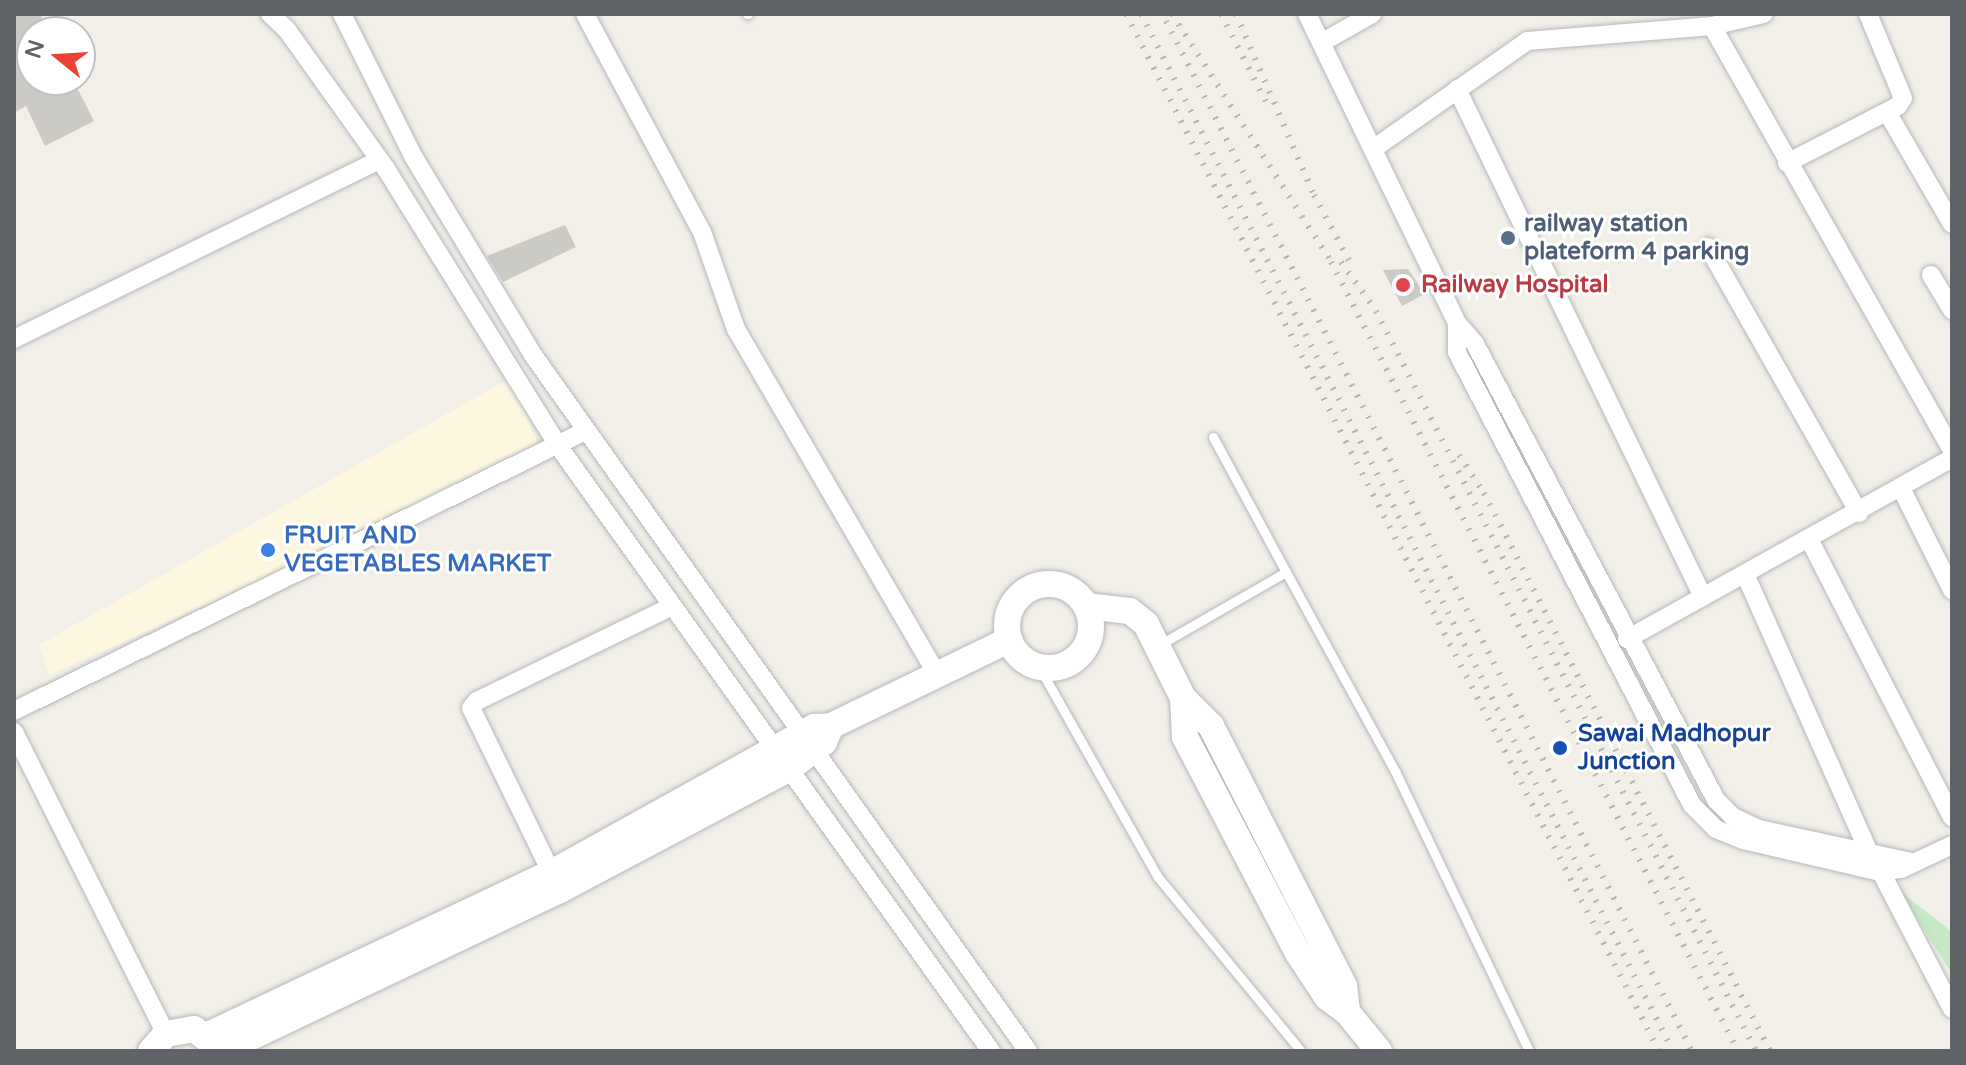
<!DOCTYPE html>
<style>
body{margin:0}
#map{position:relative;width:1966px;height:1065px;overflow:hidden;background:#f1efe8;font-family:"Varela Round",sans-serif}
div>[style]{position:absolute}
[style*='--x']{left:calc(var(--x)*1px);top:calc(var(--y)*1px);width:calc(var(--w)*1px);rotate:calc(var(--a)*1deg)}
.commercial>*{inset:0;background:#fef7e0}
.green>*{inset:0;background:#c5e8c5}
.building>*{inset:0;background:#cccac5}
.roads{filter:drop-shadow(0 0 2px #b5b8bc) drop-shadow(0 0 2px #b5b8bc)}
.lane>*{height:9px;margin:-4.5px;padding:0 4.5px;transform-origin:4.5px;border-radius:4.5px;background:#fff}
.street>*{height:18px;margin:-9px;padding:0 9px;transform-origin:9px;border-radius:9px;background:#fff}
.secondary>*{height:26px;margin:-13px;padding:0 13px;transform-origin:13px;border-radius:13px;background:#fff}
.secondary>.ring{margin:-13px;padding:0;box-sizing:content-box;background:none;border:26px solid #fff;border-radius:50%}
.rail>*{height:6px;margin-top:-3px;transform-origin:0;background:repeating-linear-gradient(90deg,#b6b7b8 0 2px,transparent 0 12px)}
.dots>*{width:22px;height:22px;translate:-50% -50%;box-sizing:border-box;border:4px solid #fff;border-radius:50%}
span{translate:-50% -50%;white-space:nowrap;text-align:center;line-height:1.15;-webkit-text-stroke:6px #fff;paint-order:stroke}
.service-label{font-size:24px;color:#4e5e75;font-weight:700}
.left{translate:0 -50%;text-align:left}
.health-label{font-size:24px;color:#be3a42;font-weight:700}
.shop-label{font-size:24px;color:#366cbe;font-weight:700}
.transit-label{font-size:24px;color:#164399;font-weight:700}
.frame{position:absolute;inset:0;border:16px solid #5f6368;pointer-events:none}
.north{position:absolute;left:16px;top:16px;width:80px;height:80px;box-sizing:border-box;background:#fff;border:2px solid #bfc1c3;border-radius:50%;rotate:288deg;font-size:22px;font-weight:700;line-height:32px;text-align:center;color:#5f6368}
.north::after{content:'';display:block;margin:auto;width:28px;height:36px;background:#ea4335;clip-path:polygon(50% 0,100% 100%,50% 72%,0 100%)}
</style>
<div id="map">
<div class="commercial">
<i style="clip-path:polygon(512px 377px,542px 455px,49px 675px,39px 645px)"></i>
</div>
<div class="green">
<i style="clip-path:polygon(1900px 891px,1952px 932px,1952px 974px)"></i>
</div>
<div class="building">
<i style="clip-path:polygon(14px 14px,40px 14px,49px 32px,32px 32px,32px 80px,73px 80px,94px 121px,45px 146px,26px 106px,14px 113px)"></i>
<i style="clip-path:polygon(565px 225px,576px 247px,503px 282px,487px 256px)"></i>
<i style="clip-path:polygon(1408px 269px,1425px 294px,1402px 306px,1383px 270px)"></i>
</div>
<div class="roads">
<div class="lane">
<i style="--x:747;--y:14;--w:1;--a:0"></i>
<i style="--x:1213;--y:437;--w:153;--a:61.6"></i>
<i style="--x:1159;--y:645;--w:146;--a:-29.9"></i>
<i style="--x:1286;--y:572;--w:227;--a:61.3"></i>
<i style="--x:1395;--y:771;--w:310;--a:64.4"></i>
<i style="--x:1039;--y:667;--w:241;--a:60.5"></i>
<i style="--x:1158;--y:877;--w:225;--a:50.6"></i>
</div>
<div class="street">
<i style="--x:270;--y:14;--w:23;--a:43"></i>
<i style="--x:287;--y:30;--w:171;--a:54.5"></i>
<i style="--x:386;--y:169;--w:327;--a:58.1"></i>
<i style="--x:559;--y:447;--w:743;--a:54.43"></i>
<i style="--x:342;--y:14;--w:159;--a:63.4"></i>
<i style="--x:413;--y:156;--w:232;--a:58.9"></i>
<i style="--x:533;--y:355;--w:854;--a:54.58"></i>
<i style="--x:585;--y:14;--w:247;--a:61.8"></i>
<i style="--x:702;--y:232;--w:103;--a:70.7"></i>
<i style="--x:736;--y:329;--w:397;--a:59.8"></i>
<i style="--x:1307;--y:14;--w:343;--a:64.1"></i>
<i style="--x:1457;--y:323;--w:28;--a:49"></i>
<i style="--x:1475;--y:344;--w:516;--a:62.14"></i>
<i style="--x:1716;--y:800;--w:24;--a:45"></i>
<i style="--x:1733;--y:817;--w:29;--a:25"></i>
<i style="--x:1759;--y:829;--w:156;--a:12.2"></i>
<i style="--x:1712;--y:26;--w:488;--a:60.5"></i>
<i style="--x:1321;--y:43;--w:59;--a:-29.6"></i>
<i style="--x:1457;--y:89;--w:564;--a:64.16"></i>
<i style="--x:1887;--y:112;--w:129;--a:59.9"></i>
<i style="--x:1373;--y:149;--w:188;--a:-35"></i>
<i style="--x:1527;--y:41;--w:186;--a:-4.6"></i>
<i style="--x:1712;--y:26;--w:53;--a:-13"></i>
<i style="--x:1787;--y:163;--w:125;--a:-27.2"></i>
<i style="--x:1898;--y:106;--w:9;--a:-58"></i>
<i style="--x:1903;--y:98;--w:91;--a:-112.6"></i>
<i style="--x:1708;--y:247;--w:306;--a:60.4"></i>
<i style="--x:1931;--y:275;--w:41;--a:59"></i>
<i style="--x:1457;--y:323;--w:29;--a:90"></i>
<i style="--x:1457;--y:352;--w:510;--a:62.58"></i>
<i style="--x:1692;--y:805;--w:34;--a:45"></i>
<i style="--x:1716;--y:829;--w:29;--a:22"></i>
<i style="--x:1743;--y:840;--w:142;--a:13.1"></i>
<i style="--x:1881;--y:872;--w:20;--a:-9"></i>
<i style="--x:1901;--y:869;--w:56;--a:-25.2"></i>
<i style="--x:14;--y:339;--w:407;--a:-26.1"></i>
<i style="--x:1902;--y:490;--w:112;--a:63.4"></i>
<i style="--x:1809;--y:539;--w:313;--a:62.8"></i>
<i style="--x:1745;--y:574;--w:308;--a:66"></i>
<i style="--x:1627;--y:639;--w:372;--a:-29.1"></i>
<i style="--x:14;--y:711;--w:636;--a:-26.12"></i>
<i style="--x:14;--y:732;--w:338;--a:63.3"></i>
<i style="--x:1881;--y:872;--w:154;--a:62.6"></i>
<i style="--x:555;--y:880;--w:191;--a:-116"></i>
<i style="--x:471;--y:708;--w:9;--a:-49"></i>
<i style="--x:477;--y:701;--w:216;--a:-25.9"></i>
</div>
<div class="secondary">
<i class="ring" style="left:1007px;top:584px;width:58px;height:58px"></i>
<i style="--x:1086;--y:606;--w:44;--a:6.5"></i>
<i style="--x:1130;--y:611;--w:21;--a:39"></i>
<i style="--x:1146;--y:624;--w:83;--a:63.4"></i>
<i style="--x:1183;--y:698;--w:40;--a:45"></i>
<i style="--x:1211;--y:726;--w:292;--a:62.9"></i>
<i style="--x:1344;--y:986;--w:26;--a:83"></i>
<i style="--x:1183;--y:698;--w:39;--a:87"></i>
<i style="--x:1185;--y:737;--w:244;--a:62.4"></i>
<i style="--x:1298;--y:953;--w:53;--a:56.6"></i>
<i style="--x:1327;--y:997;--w:25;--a:37"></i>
<i style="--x:1347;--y:1012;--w:50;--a:50.6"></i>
<i style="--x:208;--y:1035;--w:379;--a:-25.3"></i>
<i style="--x:551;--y:873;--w:301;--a:-29"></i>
<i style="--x:814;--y:727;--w:17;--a:-3"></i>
<i style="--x:831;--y:726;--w:198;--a:-25.8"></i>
<i style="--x:151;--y:1051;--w:23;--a:-49"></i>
<i style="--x:166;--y:1034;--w:28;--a:-10"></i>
<i style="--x:194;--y:1029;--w:31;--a:37"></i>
<i style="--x:222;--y:1051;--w:374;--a:-25.5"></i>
<i style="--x:560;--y:890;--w:260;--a:-27.9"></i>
<i style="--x:790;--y:768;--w:43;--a:-37.4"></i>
<i style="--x:824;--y:742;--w:17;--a:-66"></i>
</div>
</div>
<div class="rail">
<i style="--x:1126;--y:14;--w:1166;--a:62.8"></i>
<i style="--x:1141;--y:14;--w:1166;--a:62.84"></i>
<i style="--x:1172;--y:14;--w:295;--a:57.3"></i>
<i style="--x:1331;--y:262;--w:888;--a:62.71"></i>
<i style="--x:1221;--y:14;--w:103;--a:62.9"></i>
<i style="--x:1236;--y:14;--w:197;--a:66.7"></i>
<i style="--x:1314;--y:195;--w:83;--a:61.9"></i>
<i style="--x:1166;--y:21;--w:1157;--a:62.95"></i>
<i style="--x:1341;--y:262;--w:60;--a:54.5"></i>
<i style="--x:1376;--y:311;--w:832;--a:62.82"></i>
<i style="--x:1459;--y:455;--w:45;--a:56.7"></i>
<i style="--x:1484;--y:493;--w:627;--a:62.86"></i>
</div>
<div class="dots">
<i style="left:1508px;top:238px;background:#5c6f8a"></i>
<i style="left:1403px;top:285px;background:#e0444e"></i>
<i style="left:268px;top:550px;background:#3f7fe0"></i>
<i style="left:1560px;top:748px;background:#1a4fb4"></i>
</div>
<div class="service-label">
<span class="left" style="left:1524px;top:238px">railway station<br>plateform 4 parking</span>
</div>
<div class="health-label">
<span class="left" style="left:1421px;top:285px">Railway Hospital</span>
</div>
<div class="shop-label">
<span class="left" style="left:284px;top:550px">FRUIT AND<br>VEGETABLES MARKET</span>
</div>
<div class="transit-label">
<span class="left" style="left:1578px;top:748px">Sawai Madhopur<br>Junction</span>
</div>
<div class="frame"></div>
<div class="north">N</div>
</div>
